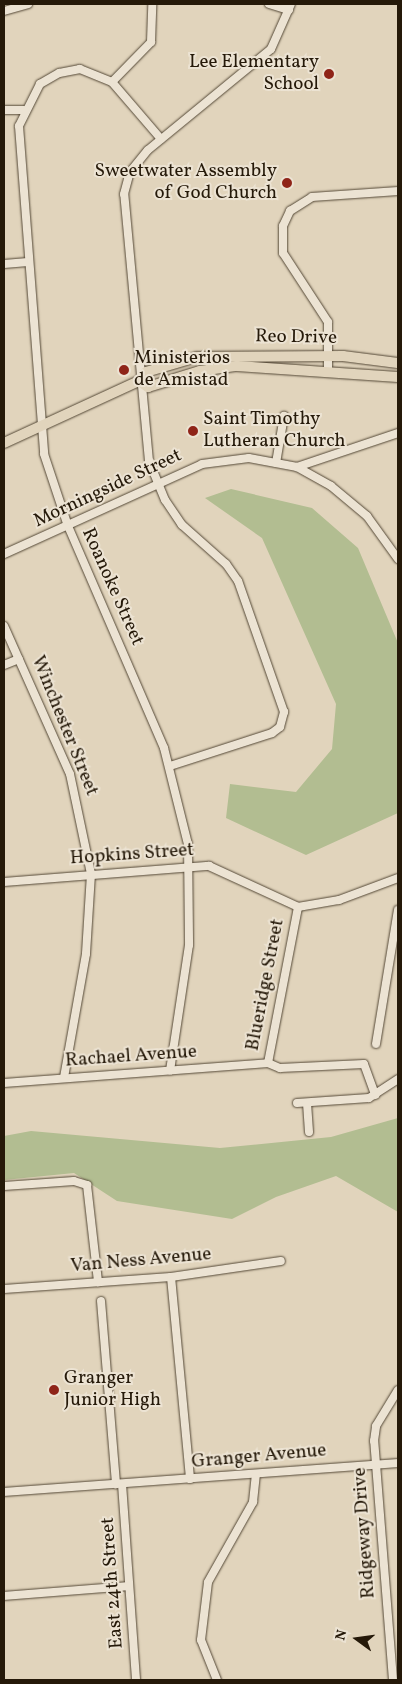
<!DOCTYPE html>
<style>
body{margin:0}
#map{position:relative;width:402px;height:1684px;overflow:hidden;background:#e1d4bc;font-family:Vollkorn,serif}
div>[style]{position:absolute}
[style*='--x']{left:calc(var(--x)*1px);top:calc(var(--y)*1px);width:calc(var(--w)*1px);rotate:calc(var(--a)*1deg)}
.green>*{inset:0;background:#b2bd91}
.roads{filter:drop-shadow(0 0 1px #544836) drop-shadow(0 0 1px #544836)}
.minor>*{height:8px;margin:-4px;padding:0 4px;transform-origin:4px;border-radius:4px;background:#ece3d3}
.major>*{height:10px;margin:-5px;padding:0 5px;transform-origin:5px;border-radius:5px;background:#e1d4bc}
.dots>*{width:14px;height:14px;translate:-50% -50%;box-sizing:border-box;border:2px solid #ece3d3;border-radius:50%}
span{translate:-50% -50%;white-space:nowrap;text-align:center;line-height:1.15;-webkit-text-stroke:4px #ece3d3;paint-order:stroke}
.poi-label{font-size:19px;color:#251909}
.right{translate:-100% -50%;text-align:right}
.left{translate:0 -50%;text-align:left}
.street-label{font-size:19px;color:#251909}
.frame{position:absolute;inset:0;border:5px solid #251909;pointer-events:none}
.north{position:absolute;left:332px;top:1614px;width:50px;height:50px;-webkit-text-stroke:4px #ece3d3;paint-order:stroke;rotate:284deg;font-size:14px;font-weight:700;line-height:20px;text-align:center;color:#251909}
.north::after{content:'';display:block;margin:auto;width:18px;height:22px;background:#251909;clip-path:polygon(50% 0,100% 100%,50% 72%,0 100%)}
</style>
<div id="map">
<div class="green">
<i style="clip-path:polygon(231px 489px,312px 508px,358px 548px,398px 643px,398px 813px,306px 855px,226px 818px,230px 784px,296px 792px,332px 749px,336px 704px,262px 538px,205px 498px)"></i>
<i style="clip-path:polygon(398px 1118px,398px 1212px,336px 1176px,276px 1197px,232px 1219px,117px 1201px,74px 1173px,4px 1180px,4px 1136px,31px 1131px,220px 1148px,331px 1137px)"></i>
</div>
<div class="roads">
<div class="minor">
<i style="--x:269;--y:4;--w:21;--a:17"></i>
<i style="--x:4;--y:11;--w:25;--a:-16"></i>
<i style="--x:112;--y:82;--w:56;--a:-45.7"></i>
<i style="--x:151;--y:42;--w:38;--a:-88"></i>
<i style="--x:4;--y:110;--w:20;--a:0"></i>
<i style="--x:161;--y:139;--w:75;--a:-130.7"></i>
<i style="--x:112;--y:82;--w:35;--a:-158"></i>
<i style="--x:80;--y:69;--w:21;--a:169"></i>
<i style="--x:59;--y:73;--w:22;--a:150"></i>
<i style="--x:40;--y:84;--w:47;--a:116.6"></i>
<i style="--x:19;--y:126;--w:329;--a:85.6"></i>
<i style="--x:44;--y:454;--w:76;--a:71.6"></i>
<i style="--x:68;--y:526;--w:242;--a:66.6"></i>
<i style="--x:164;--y:748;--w:99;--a:76"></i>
<i style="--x:188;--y:844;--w:101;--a:89.4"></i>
<i style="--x:189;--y:945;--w:127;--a:98.6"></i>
<i style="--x:4;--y:264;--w:24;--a:-5"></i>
<i style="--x:328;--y:371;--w:49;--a:-90"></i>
<i style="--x:328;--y:322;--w:82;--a:-123.1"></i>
<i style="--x:283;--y:253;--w:27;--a:-90"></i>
<i style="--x:283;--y:226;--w:17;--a:-65"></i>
<i style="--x:290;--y:211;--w:26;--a:-32"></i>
<i style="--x:312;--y:197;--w:86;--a:-4"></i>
<i style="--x:276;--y:463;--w:48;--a:-80.3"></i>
<i style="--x:297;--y:467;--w:107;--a:-18.6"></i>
<i style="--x:4;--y:554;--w:217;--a:-24.4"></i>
<i style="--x:202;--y:464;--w:47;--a:-7.3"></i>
<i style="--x:249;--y:458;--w:49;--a:10.6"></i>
<i style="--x:297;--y:467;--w:39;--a:29"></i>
<i style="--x:331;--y:486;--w:47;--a:39.8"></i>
<i style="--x:367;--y:516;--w:53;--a:54.2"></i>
<i style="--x:4;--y:626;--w:162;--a:66"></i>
<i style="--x:70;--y:774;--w:102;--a:78.1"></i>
<i style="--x:91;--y:874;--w:80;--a:93.6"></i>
<i style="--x:86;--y:954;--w:126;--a:100.1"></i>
<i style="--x:4;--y:665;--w:16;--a:-22"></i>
<i style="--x:170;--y:766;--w:107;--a:-17.9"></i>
<i style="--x:272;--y:733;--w:10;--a:-37"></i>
<i style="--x:280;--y:727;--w:16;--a:-75"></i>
<i style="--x:284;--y:712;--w:139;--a:-109.3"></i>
<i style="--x:238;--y:581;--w:21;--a:-125"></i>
<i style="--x:226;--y:564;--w:59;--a:-138.4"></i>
<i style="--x:182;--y:525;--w:30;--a:-124"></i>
<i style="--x:165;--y:500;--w:42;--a:-112.3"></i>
<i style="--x:149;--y:461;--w:268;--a:-95.3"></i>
<i style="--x:124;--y:194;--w:23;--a:-75"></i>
<i style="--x:130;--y:172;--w:28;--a:-51"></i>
<i style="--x:148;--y:150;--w:159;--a:-39.4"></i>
<i style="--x:271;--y:49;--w:49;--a:-66"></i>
<i style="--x:4;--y:882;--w:206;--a:-4.5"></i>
<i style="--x:209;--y:866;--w:98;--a:24.7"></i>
<i style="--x:298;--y:907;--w:42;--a:-9.7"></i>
<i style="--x:339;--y:900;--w:63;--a:-20.4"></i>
<i style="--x:376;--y:1044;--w:136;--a:-80.7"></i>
<i style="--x:268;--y:1063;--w:13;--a:23"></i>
<i style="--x:280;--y:1068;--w:84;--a:-2.7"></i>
<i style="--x:364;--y:1064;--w:33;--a:70"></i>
<i style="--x:4;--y:1083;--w:265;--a:-4.3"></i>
<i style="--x:268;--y:1063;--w:159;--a:-79.1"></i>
<i style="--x:297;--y:1103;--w:72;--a:-4"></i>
<i style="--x:369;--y:1098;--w:35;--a:-33"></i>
<i style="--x:307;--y:1103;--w:29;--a:86"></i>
<i style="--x:4;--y:1186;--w:70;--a:-4.1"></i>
<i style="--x:74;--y:1181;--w:14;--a:17"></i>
<i style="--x:87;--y:1185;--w:98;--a:83.5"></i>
<i style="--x:171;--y:1277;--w:203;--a:84.6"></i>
<i style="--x:4;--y:1289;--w:167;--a:-4.1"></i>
<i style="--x:171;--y:1277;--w:111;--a:-8.3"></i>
<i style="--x:101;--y:1301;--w:184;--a:85.3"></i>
<i style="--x:122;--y:1484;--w:196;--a:85.9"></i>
<i style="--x:4;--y:1492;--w:395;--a:-4.2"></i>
<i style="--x:4;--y:1596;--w:125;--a:-4.6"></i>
<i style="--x:217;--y:1680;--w:43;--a:-111.8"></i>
<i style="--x:201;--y:1640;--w:58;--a:-83.1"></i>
<i style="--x:208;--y:1582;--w:92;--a:-60.6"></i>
<i style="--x:253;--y:1502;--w:28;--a:-84"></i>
<i style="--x:393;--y:1680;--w:240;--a:-94.5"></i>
<i style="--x:374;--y:1441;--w:15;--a:-82"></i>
<i style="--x:376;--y:1426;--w:42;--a:-58.6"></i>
</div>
<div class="major">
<i style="--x:139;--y:381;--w:11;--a:34"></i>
<i style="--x:148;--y:387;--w:54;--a:-17.1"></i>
<i style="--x:200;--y:371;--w:37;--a:-8"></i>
<i style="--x:237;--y:366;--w:161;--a:3.9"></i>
<i style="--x:4;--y:443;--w:149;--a:-24.7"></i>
<i style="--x:139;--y:381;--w:11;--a:-52"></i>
<i style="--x:146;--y:372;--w:53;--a:-16.4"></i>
<i style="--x:197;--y:357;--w:146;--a:-0.4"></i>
<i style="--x:343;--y:356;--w:55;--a:7.3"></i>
</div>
</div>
<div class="dots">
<i style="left:329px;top:74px;background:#8f2418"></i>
<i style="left:287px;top:183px;background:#8f2418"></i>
<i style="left:124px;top:370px;background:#8f2418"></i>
<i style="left:193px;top:431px;background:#8f2418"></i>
<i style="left:54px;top:1390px;background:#8f2418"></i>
</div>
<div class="poi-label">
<span class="right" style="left:319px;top:74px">Lee Elementary<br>School</span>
<span class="right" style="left:277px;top:183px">Sweetwater Assembly<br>of God Church</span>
<span class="left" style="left:134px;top:370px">Ministerios<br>de Amistad</span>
<span class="left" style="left:203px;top:431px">Saint Timothy<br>Lutheran Church</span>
<span class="left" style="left:64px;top:1390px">Granger<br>Junior High</span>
</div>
<div class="street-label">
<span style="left:296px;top:338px;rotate:1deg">Reo Drive</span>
<span style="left:108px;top:489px;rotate:-25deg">Morningside Street</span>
<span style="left:112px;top:587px;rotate:66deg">Roanoke Street</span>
<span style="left:64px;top:726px;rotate:68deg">Winchester Street</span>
<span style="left:132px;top:855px;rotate:-4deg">Hopkins Street</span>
<span style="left:266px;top:985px;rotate:-79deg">Blueridge Street</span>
<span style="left:131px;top:1057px;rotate:-4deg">Rachael Avenue</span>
<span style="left:141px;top:1261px;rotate:-5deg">Van Ness Avenue</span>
<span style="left:259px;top:1457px;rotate:-5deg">Granger Avenue</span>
<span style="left:365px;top:1533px;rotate:-94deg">Ridgeway Drive</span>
<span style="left:113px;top:1583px;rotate:-94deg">East 24th Street</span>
</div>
<div class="frame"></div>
<div class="north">N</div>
</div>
